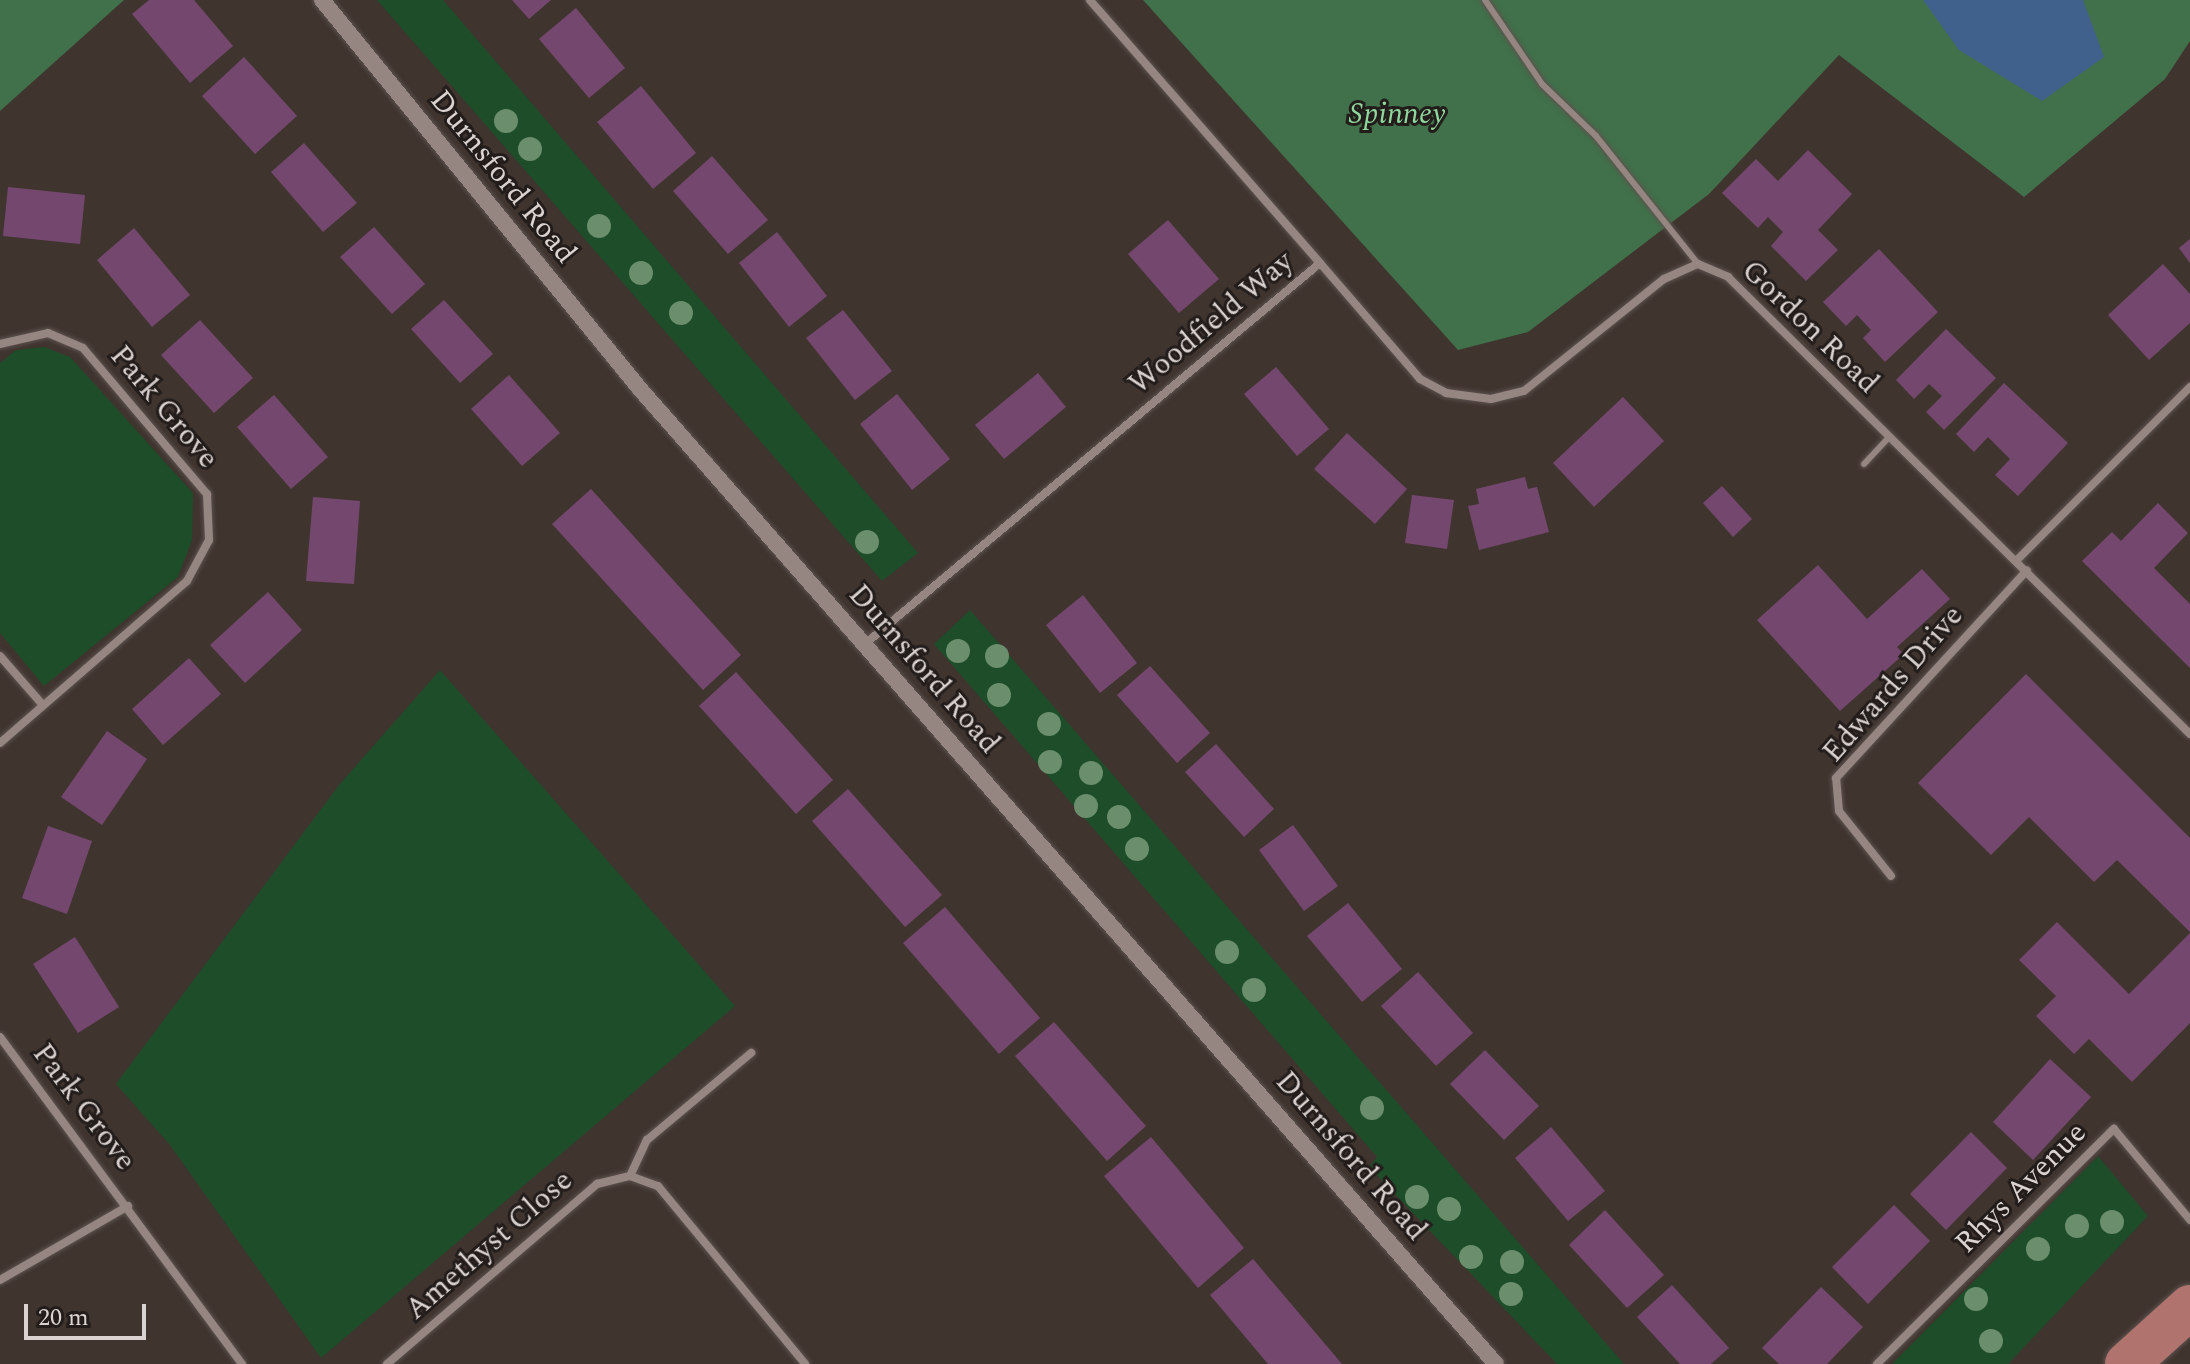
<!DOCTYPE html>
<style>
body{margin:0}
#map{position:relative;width:2190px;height:1364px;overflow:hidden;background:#40342f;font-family:Spectral,serif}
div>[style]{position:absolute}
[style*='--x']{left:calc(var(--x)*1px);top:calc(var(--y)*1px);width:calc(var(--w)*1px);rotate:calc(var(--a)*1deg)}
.green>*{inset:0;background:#1d4d29}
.forest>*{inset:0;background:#40714a}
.water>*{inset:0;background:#41618d}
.building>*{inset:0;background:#74486e}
.roads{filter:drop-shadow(0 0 2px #5c524e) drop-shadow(0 0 2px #5c524e)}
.lane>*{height:6px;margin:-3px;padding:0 3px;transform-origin:3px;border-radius:3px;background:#958681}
.street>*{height:8px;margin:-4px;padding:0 4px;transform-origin:4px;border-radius:4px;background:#958681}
.secondary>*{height:16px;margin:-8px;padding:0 8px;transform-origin:8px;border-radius:8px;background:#958681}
.primary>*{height:44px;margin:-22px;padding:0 22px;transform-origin:22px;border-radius:22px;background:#b0736e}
.trees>*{width:24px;height:24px;margin:-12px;border-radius:50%;background:#6b8e6c}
span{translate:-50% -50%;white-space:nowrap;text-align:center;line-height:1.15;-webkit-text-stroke:6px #221d1b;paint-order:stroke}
.park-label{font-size:30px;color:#8fd89d;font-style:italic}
.street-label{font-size:30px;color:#dbd3d0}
.scale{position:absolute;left:24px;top:1304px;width:122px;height:36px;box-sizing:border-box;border:4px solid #dbd3d0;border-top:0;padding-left:10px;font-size:24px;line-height:28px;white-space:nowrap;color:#dbd3d0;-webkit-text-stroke:6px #221d1b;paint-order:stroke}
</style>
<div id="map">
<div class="green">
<i style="clip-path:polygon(377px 0,443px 0,918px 553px,882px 581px)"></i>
<i style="clip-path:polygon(44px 347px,70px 357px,193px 493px,192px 540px,178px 577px,44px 686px,0 633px,0 363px,16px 350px)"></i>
<i style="clip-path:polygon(970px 610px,1624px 1364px,1557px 1364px,1369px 1167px,1377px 1157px,934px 644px)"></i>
<i style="clip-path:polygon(440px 670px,735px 1006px,321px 1358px,170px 1145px,116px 1084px,339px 785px)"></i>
<i style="clip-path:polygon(2098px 1156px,2148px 1216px,2008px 1364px,1892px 1364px)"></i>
</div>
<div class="forest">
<i style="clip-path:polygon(0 0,124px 0,0 111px)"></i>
<i style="clip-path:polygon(1143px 0,2190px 0,2190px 41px,2165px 79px,2024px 197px,1839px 55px,1709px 194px,1528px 332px,1458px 350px)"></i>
</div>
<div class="water">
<i style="clip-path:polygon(1923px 0,2083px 0,2104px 57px,2042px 101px,1959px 50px)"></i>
</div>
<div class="building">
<i style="clip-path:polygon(149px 0,194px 0,233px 46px,190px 83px,132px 14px)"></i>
<i style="clip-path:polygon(512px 0,551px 0,529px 19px)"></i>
<i style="clip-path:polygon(576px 8px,625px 68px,589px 98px,539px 39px)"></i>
<i style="clip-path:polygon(244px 57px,297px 116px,255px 154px,202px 96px)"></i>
<i style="clip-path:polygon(641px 86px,696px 153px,653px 189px,597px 122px)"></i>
<i style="clip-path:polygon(304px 143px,357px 203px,323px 232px,271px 172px)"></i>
<i style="clip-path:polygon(1808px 150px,1852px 194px,1818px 230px,1838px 250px,1806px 281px,1771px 246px,1783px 232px,1768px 217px,1758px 228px,1722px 193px,1756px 159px,1778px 181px)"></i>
<i style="clip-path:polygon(712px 156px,768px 220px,728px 254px,673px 191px)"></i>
<i style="clip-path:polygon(8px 187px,85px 195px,80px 244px,3px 236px)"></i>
<i style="clip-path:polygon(1168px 220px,1219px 279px,1179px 313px,1128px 254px)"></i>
<i style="clip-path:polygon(374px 227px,425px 284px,392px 314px,340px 257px)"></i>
<i style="clip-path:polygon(134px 228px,190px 295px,152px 327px,97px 260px)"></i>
<i style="clip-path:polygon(777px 232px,827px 296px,789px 327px,739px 263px)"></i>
<i style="clip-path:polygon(2190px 239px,2190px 263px,2179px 248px)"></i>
<i style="clip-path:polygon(1879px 249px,1938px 312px,1885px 362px,1863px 338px,1871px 330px,1857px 315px,1846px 326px,1823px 302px)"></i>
<i style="clip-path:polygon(2163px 264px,2190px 294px,2190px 323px,2149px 360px,2108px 315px)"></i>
<i style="clip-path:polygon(444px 300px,493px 354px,460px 383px,411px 329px)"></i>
<i style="clip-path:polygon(843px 310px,892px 371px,855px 400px,806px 338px)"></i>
<i style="clip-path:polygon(200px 320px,253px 378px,214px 413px,161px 355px)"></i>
<i style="clip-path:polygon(1946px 329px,1996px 378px,1944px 430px,1926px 412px,1942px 396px,1929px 384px,1914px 399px,1896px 380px)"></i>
<i style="clip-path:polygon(1276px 367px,1329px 429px,1297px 456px,1244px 394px)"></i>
<i style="clip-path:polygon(1038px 373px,1066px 407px,1004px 459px,975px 425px)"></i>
<i style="clip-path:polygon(509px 375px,560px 433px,522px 466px,471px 409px)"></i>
<i style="clip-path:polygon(2004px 383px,2068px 443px,2018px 496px,1995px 475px,2010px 459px,1988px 437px,1974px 452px,1956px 434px)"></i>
<i style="clip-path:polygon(897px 394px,950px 459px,912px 490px,860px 424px)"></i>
<i style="clip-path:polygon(274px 395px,328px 457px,291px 489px,237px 427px)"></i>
<i style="clip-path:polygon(1623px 397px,1664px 441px,1594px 507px,1553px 463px)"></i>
<i style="clip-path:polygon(1347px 433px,1407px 489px,1375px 524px,1314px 469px)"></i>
<i style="clip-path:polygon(1525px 477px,1528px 489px,1537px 487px,1549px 532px,1479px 550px,1468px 506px,1479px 504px,1476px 489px)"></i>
<i style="clip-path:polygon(1722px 486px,1752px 519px,1733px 537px,1703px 503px)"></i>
<i style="clip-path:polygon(591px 489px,741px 655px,703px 690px,552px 524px)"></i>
<i style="clip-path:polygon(1412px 495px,1454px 500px,1447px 549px,1405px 543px)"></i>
<i style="clip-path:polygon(313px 497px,360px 501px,354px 584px,306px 581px)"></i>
<i style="clip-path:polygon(2158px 503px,2188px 533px,2154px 568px,2190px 604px,2190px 668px,2082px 561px,2112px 532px,2121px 541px)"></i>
<i style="clip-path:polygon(1818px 565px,1867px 619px,1922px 569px,1950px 599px,1897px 647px,1904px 654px,1840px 711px,1757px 620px)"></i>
<i style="clip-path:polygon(268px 592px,302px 630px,245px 683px,210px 645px)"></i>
<i style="clip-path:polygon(1083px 595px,1137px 663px,1100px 693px,1046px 625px)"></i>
<i style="clip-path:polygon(189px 658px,221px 694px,163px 745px,132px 709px)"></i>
<i style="clip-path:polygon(1150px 666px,1210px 733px,1177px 763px,1117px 695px)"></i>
<i style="clip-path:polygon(736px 672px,833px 780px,796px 814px,699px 706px)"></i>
<i style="clip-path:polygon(2026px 674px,2190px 838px,2190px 932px,2117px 860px,2094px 882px,2029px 817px,1991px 855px,1918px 783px)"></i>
<i style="clip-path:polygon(107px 731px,147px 759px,102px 825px,61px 797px)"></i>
<i style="clip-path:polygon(1216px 744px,1274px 809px,1244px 837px,1185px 772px)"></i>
<i style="clip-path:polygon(848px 789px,942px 895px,905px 927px,812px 821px)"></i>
<i style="clip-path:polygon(1293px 825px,1338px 886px,1304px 911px,1259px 850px)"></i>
<i style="clip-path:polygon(48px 826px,92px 841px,67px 914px,22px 898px)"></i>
<i style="clip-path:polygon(1348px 903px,1402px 969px,1362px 1002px,1307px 936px)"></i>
<i style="clip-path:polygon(945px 907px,1040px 1018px,999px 1054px,903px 943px)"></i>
<i style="clip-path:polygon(2057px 922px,2129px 994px,2190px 933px,2190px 1023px,2132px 1082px,2089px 1039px,2074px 1054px,2036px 1016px,2056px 996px,2019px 960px)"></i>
<i style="clip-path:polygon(75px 937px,119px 1007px,78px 1033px,33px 964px)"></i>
<i style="clip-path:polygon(1418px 972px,1473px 1033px,1436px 1066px,1381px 1006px)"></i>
<i style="clip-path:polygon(1054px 1022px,1146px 1126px,1107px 1161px,1015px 1056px)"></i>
<i style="clip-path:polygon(1485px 1050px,1539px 1106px,1504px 1140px,1450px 1084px)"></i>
<i style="clip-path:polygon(2050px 1059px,2091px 1097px,2033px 1160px,1993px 1122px)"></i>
<i style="clip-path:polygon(1551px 1127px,1605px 1191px,1568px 1221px,1515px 1158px)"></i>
<i style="clip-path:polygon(1971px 1132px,2007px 1168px,1946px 1230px,1910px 1194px)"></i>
<i style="clip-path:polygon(1151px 1137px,1244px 1248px,1198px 1288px,1104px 1176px)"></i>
<i style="clip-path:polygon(1894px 1205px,1930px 1241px,1868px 1304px,1832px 1267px)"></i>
<i style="clip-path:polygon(1605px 1210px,1664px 1275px,1627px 1308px,1569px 1245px)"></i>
<i style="clip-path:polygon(1253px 1259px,1342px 1364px,1268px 1364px,1210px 1295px)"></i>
<i style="clip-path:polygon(1672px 1285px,1729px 1348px,1711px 1364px,1680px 1364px,1637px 1317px)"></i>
<i style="clip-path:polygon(1821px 1287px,1863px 1327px,1827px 1364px,1779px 1364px,1762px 1348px)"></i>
</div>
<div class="roads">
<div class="lane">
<i style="--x:1485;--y:0;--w:102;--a:55.8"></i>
<i style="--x:1542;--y:84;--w:75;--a:43.9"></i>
<i style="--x:1596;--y:136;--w:164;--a:51.4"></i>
<i style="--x:1864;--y:464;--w:37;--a:-47"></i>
</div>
<div class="street">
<i style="--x:1320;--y:263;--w:153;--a:49.2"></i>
<i style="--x:1420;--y:379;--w:30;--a:28"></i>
<i style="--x:1446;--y:393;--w:45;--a:7.6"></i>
<i style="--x:1491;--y:399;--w:34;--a:-14"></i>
<i style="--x:1524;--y:391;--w:179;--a:-38.7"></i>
<i style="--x:1664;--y:279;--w:37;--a:-24"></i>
<i style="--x:1698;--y:264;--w:33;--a:23"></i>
<i style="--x:1728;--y:277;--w:650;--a:44.69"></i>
<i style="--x:0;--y:344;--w:49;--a:-12.9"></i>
<i style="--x:48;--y:333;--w:38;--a:23"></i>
<i style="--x:83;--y:348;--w:192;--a:49.7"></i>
<i style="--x:207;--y:494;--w:46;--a:87.5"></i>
<i style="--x:209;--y:540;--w:47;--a:118.2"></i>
<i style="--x:187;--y:581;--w:247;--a:139.1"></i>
<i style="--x:2017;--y:560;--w:245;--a:-45"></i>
<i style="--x:865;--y:644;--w:593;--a:-39.94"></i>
<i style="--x:1320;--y:263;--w:349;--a:-131.2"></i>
<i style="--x:0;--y:656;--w:62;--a:48.9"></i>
<i style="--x:1891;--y:876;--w:83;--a:-128.7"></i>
<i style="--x:1839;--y:811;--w:33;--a:-95"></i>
<i style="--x:1836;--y:778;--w:282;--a:-47.4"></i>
<i style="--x:0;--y:1037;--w:407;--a:53.5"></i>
<i style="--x:630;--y:1176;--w:40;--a:-65"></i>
<i style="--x:647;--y:1140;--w:136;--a:-39.9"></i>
<i style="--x:0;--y:1280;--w:148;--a:-30"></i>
<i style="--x:387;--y:1364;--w:277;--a:-40.6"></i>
<i style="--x:597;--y:1184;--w:34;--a:-14"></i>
<i style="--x:630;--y:1176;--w:30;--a:20"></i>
<i style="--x:658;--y:1186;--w:231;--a:50.4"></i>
<i style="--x:1877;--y:1364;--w:334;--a:-44.8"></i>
<i style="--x:2114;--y:1129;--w:119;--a:50.1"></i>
</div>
<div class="secondary">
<i style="--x:322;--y:0;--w:502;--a:50.73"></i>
<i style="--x:640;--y:389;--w:1297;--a:48.72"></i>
</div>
<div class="primary">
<i style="--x:2127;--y:1364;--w:85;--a:-42.1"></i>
</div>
</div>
<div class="trees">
<i style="left:506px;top:121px"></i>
<i style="left:530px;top:149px"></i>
<i style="left:599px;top:226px"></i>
<i style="left:641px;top:273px"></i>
<i style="left:681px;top:313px"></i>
<i style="left:867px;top:542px"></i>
<i style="left:958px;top:651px"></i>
<i style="left:997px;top:656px"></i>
<i style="left:999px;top:695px"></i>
<i style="left:1049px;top:724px"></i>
<i style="left:1050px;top:762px"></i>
<i style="left:1091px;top:773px"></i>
<i style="left:1086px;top:806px"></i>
<i style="left:1119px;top:817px"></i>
<i style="left:1137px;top:849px"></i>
<i style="left:1227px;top:952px"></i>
<i style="left:1254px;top:990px"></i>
<i style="left:1372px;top:1108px"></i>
<i style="left:1417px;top:1197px"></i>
<i style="left:1449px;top:1209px"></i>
<i style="left:2112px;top:1222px"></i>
<i style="left:2077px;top:1226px"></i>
<i style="left:2038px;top:1249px"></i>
<i style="left:1471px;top:1257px"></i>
<i style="left:1512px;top:1262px"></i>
<i style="left:1511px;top:1294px"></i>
<i style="left:1976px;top:1299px"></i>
<i style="left:1991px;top:1341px"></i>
</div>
<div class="park-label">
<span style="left:1397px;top:114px">Spinney</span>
</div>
<div class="street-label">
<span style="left:503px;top:177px;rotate:51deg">Durnsford Road</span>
<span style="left:1211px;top:323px;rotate:-40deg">Woodfield Way</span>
<span style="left:1810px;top:327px;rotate:44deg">Gordon Road</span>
<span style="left:164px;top:407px;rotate:50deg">Park Grove</span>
<span style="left:924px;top:669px;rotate:49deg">Durnsford Road</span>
<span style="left:1893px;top:684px;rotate:-49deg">Edwards Drive</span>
<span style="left:84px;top:1107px;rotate:53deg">Park Grove</span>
<span style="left:1351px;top:1156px;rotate:49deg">Durnsford Road</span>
<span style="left:2021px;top:1188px;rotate:-45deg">Rhys Avenue</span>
<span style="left:489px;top:1245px;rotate:-41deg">Amethyst Close</span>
</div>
<div class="scale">20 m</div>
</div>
